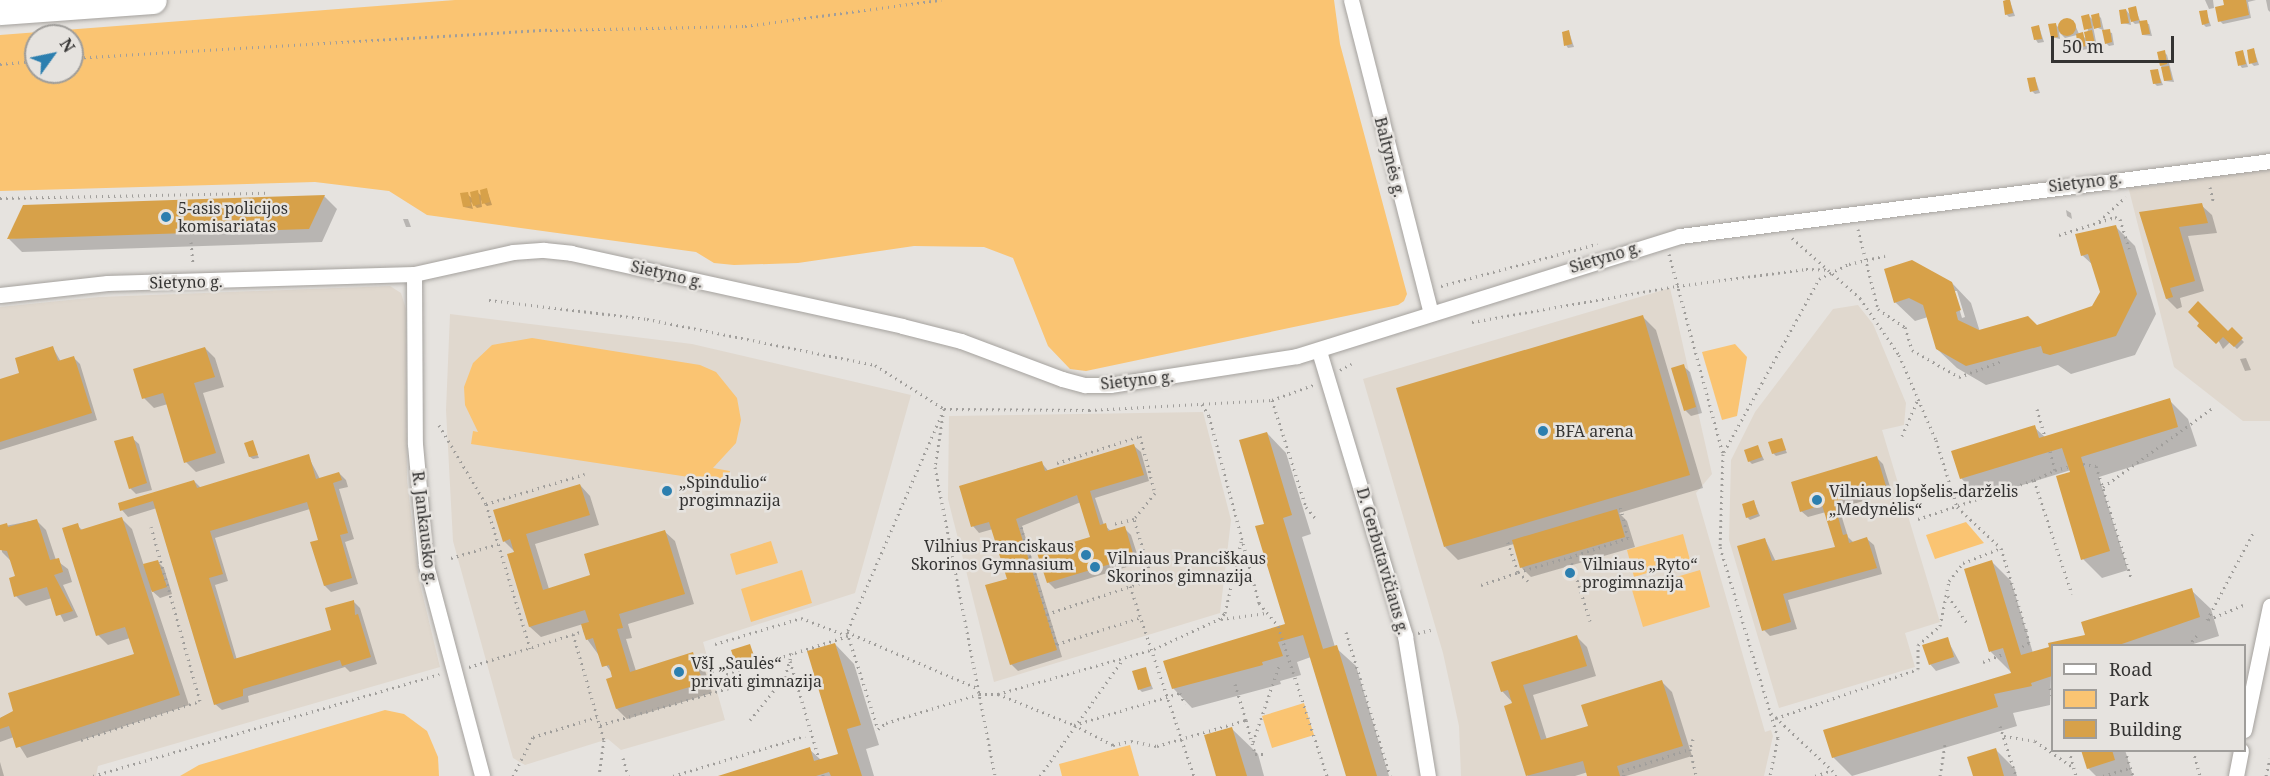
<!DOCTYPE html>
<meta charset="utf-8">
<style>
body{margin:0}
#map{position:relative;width:2270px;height:776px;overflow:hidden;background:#e6e3df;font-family:"Noto Serif",serif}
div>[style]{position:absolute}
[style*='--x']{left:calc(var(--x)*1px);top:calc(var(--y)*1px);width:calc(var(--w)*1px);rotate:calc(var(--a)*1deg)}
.built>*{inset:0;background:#e0d8ce}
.green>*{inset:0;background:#fac472}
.shadow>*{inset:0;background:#0003}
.building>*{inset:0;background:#d7a149}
.round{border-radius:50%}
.path>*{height:3px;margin-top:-1.5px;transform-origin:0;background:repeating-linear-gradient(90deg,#a09e9b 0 1.5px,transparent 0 6px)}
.roads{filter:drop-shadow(0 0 2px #a5a29e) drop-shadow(0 0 2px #a5a29e)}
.street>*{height:15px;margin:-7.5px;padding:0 7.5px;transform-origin:7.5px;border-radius:7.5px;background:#fff}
.highway>*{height:27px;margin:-13.5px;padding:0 13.5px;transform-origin:13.5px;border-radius:13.5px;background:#fff}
.dots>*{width:16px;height:16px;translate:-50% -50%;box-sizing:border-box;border:3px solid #e6e3df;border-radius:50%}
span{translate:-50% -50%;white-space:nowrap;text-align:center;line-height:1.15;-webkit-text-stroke:5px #e6e3df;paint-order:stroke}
.street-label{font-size:16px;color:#343332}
.poi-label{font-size:16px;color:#343332}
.left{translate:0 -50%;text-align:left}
.right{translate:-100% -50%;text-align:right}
.legend{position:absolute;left:2051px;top:644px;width:195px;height:108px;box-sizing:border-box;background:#e6e3df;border:2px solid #9f9d9a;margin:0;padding:8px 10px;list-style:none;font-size:18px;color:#343332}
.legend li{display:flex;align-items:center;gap:12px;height:30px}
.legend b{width:30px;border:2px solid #9f9d9a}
.north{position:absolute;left:24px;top:24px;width:60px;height:60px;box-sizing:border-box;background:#e6e3df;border:2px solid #9f9d9a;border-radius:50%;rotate:57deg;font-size:16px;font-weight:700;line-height:24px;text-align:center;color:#343332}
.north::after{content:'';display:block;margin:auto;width:21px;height:27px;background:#2c7faf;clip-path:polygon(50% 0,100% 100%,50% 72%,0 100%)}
.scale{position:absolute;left:2051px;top:36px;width:123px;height:27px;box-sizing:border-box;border:3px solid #343332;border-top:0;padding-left:8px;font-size:18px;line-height:21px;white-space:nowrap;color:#343332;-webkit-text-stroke:4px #e6e3df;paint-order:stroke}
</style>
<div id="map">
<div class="built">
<i style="clip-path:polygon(2270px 168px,2270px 421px,2243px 421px,2174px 367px,2128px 186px,2144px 187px)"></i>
<i style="clip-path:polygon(390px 286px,401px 293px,406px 309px,407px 480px,419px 580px,440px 667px,98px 766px,96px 776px,0 776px,0 307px,99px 297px)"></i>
<i style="clip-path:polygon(1670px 288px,1712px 474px,1696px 493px,1765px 732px,1771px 730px,1773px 736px,1764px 776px,1461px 776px,1459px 726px,1443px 653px,1363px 379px)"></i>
<i style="clip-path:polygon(1858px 305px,1873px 324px,1906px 403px,1904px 425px,1882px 430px,1940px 622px,1905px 633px,1915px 667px,1779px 708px,1729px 540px,1731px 460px,1755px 412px,1833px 309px)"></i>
<i style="clip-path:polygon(450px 314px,692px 344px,911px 395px,855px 593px,703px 642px,725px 720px,621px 750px,608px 739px,525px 765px,513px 758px,453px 541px,446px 410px)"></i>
<i style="clip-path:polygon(1203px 412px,1231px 520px,1220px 613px,994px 682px,948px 499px,949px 416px)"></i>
</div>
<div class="green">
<i style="clip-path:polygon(evenodd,455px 0,1334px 0,1340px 44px,1407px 294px,1404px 301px,1398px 305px,1086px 371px,1070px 369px,1048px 346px,1013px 258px,984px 247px,914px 246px,798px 263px,734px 265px,714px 263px,696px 252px,427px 215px,389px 191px,315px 182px,0 191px,0 35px,455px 0,36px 36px,72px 36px,72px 72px,36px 72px,36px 36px)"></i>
<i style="clip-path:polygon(532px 338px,700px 365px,716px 372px,737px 398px,741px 420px,736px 443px,713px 468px,730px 471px,728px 483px,471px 444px,473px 431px,478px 432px,465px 405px,464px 387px,473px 363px,492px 345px)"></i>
<i style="clip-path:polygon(1735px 344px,1747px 357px,1737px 416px,1722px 420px,1702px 352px)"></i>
<i style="clip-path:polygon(1966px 522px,1984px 543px,1935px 559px,1926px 535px)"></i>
<i style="clip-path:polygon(1683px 534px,1690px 560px,1634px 577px,1627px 550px)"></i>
<i style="clip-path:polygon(771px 541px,778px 563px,736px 575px,730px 554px)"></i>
<i style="clip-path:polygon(802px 570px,812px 603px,751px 622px,741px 589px)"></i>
<i style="clip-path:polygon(1700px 570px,1710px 607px,1643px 627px,1632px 590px)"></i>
<i style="clip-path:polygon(1304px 703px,1314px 735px,1272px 748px,1262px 716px)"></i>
<i style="clip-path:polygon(385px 710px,404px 714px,427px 731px,438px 757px,439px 776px,180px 776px,199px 765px)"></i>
<i style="clip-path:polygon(1130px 745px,1139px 776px,1062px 776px,1059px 764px)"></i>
</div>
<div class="shadow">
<i style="clip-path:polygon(2205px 0,2213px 0,2214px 8px,2209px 9px)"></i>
<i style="clip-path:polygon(2225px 0,2256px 0,2248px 2px,2251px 18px,2223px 24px,2220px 21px)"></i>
<i style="clip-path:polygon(2266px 0,2270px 0,2270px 12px,2268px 10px)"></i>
<i style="clip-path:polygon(2010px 1px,2015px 16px,2009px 17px,2006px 14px)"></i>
<i style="clip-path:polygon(2135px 8px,2141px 23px,2149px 24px,2152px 36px,2143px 35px,2141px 23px,2135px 24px,2130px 19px,2131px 25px,2123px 23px,2126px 10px,2131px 16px)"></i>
<i style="clip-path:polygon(2206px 11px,2211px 26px,2206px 27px,2203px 24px)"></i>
<i style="clip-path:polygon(2098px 15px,2101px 18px,2104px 31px,2112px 33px,2114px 45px,2109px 46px,2106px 43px,2103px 30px,2093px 26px,2097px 47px,2087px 43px,2088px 49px,2082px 50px,2077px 35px,2065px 38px,2059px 32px,2060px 39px,2052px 37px,2055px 24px,2061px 30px,2060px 23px,2073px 20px,2079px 34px,2087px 39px,2089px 16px,2094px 21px)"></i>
<i style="clip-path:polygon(2039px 27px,2044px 42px,2038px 43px,2036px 40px)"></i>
<i style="clip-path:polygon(1569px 32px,1574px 47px,1568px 48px,1566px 45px)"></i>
<i style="clip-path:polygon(2254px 50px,2259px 65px,2254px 66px,2251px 63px)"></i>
<i style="clip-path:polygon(2164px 52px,2167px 55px,2174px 82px,2165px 81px,2161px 65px)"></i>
<i style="clip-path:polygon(2243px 52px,2248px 67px,2242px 68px,2240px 65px)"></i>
<i style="clip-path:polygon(2157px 70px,2163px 85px,2157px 86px,2154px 83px)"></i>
<i style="clip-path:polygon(2035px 78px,2040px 93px,2035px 94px,2032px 91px)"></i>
<i style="clip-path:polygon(487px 190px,492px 205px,487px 206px,481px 200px,482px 207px,477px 208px,471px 202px,473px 209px,464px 207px,467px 194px,473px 199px,477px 192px,483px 197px)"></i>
<i style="clip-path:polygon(324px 196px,337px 209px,322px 242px,22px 252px,9px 239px)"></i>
<i style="clip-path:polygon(2201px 205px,2212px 215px,2217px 233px,2188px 236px,2204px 291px,2180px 298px,2182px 307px,2177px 309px,2167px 299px,2141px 213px)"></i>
<i style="clip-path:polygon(2066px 210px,2071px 213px,2072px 219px,2067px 216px)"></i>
<i style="clip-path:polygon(403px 219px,408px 219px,411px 227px,406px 227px)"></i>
<i style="clip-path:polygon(evenodd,2116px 227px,2135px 246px,2156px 314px,2135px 355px,2071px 374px,2058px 365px,1986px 385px,1957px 368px,1937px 349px,1928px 317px,1915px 321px,1895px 302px,1952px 283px,1971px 303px,1980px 332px,2037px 327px,2093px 307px,2101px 292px,2094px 266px,2082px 255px,2116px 227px,1954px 291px,1957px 291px,1965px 317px,1962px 318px,1954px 291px)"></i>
<i style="clip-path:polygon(2198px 304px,2228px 333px,2232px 330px,2244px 342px,2237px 349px,2230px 342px,2223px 349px)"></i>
<i style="clip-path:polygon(1643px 317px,1656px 330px,1703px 488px,1619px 513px,1627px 521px,1635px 547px,1531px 577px,1521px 567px,1514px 544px,1458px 560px,1445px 547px)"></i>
<i style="clip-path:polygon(53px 348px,61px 362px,74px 358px,80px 364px,97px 420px,0 450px,0 380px,21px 374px)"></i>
<i style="clip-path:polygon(205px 348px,215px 358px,224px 387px,203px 393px,225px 463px,196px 472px,186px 462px,168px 404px,154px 408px,144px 398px)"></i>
<i style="clip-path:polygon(2246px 358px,2251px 370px,2245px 371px,2240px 359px)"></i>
<i style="clip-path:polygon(1683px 366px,1690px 372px,1702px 413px,1691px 416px,1685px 410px)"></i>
<i style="clip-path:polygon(2169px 400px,2188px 419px,2197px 446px,2099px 477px,2128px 570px,2102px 578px,2083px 559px,2071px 470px,1980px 498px,1961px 478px,2034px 427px,2046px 438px)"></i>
<i style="clip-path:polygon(1267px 433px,1286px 453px,1311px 534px,1302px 537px,1335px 647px,1356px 666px,1389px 776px,1347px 776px,1311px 657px,1297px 662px,1301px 675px,1280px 681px,1281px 684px,1192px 708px,1173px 688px,1287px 625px,1266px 525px)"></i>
<i style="clip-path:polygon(132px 438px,139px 444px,152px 490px,136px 494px,130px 488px)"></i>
<i style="clip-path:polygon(1781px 440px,1787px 453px,1776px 456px,1773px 453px)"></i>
<i style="clip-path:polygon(252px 442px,259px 458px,253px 459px,250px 457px)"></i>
<i style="clip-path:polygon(1134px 446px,1141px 452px,1149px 481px,1095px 498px,1104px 525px,1112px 532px,1124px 528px,1131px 535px,1140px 563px,1055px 589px,1048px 582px,1092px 538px,1081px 502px,1022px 526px,1062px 657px,1018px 671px,1011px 664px,1009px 580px,993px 529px,979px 533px,973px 526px,1041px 462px,1049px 472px)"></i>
<i style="clip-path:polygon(1758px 447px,1764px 460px,1752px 464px,1749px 461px)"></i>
<i style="clip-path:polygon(308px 456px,320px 479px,339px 473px,346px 480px,348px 487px,339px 489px,354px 539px,345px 542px,358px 584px,331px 592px,325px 586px,320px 541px,310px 509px,215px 538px,228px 581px,215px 585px,237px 660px,333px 631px,353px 601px,360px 608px,377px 664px,350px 672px,345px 667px,248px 696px,249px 702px,222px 710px,215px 704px,157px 508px,128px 517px,122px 510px,194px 481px,201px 488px)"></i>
<i style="clip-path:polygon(1877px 458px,1883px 464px,1892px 493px,1839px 508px,1848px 537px,1854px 543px,1867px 539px,1874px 545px,1882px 574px,1788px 600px,1797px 629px,1770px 636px,1764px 630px,1765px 539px,1776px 562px,1837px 548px,1826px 512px,1808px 517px,1801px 511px)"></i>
<i style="clip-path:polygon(580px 485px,590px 496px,599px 525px,535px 544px,549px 589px,592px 576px,664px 531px,675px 541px,694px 604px,628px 624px,632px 638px,626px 639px,636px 671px,693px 654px,703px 664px,712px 693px,627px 719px,617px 709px,614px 676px,587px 639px,583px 624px,541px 637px,530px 627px,516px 553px,504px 541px)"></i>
<i style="clip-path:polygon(1754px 502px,1760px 516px,1750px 520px,1747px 517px)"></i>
<i style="clip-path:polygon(122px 519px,132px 529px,144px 566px,157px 561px,164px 568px,172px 594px,160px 598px,151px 590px,189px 705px,27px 758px,14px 737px,0 742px,0 718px,135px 655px,130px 638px,108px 645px,98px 635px,77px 525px,83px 531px)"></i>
<i style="clip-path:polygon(36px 520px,46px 530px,56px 560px,68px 569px,72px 582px,63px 585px,78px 617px,64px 622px,52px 598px,26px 606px,16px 596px,17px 577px,12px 562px,2px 552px,0 527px)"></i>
<i style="clip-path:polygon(1992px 562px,2011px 581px,2033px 653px,2051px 648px,2049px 644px,2087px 637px,2191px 590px,2211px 609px,2219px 636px,2187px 646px,2052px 646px,2050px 705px,2013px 713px,2017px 726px,1852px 776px,1833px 757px,2013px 674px,1991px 652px)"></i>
<i style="clip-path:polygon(1577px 637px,1587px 647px,1596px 676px,1533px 695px,1547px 740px,1589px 727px,1662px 682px,1672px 692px,1692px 756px,1626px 776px,1589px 776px,1588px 772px,1575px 776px,1528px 776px,1506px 707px,1514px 704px,1502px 691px)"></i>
<i style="clip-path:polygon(1947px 639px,1960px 663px,1936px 671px,1930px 664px)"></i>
<i style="clip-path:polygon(835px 644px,854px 664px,879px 745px,866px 749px,874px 776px,721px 776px,809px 749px,821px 760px,840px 755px)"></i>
<i style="clip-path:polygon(749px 646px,760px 665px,744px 671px,737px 664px)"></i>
<i style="clip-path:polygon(1145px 669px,1153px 689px,1142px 692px,1139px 689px)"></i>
<i style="clip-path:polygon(1231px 728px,1258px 754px,1264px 776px,1218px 776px)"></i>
<i style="clip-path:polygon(1995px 749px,2015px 769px,2017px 776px,1974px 776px)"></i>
<i style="clip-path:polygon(2083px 750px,2125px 750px,2133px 776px,2096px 776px,2088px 768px)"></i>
<i style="clip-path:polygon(0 762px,4px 776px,0 776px)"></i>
</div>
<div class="building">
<i style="clip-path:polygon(2006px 0,2010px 0,2013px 13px,2005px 15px,2003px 1px)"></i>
<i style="clip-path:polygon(2223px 0,2246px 0,2249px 15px,2218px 22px,2215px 7px,2224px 5px)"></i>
<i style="clip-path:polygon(2136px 6px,2139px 20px,2131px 22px,2128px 8px)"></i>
<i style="clip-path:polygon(2126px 9px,2129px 23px,2121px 24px,2119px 10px)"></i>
<i style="clip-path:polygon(2207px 10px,2209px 23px,2202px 25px,2199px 11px)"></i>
<i style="clip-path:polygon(2099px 13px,2101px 27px,2094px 29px,2091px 15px)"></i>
<i style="clip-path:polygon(2089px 14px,2092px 28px,2084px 30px,2081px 16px)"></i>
<i class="round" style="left:2058px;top:18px;width:18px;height:18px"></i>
<i style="clip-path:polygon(2147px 20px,2150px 34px,2142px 35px,2139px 21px)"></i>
<i style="clip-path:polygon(2056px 23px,2058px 37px,2051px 38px,2048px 24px)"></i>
<i style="clip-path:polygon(2039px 25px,2042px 39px,2034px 40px,2031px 27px)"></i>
<i style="clip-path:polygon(2110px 29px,2112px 42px,2105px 44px,2102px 30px)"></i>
<i style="clip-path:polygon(1569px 30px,1572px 44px,1564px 46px,1562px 32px)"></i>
<i style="clip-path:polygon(2092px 30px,2095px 44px,2087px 46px,2084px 32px)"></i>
<i style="clip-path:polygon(2083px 32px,2086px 46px,2078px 48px,2076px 34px)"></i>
<i style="clip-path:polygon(2254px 48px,2257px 62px,2249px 64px,2247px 50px)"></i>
<i style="clip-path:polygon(2165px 50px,2167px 64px,2160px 66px,2157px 52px)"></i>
<i style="clip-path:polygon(2243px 50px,2246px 64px,2238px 66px,2235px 52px)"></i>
<i style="clip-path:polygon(2169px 66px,2172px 80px,2164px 81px,2161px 67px)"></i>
<i style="clip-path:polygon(2158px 69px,2161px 83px,2153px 84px,2150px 70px)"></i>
<i style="clip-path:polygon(2035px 77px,2038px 90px,2030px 92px,2027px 78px)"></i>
<i style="clip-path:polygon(487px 188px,490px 202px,482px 204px,480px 190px)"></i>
<i style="clip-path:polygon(478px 190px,480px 204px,473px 206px,470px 192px)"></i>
<i style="clip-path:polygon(468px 192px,471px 206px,463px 207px,460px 193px)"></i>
<i style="clip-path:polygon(325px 195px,309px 229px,7px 239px,23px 205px)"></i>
<i style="clip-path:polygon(2202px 203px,2208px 223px,2179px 227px,2195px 281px,2170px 288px,2173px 297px,2166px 299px,2139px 212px)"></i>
<i style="clip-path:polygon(2116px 225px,2137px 294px,2116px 336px,2050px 355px,2043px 353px,2041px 346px,1966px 366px,1936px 349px,1923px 305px,1909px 298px,1894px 303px,1884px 269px,1912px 260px,1952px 282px,1961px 310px,1956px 312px,1958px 320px,1979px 330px,2028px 316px,2037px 325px,2092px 306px,2100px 292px,2088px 254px,2081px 256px,2075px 234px)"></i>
<i style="clip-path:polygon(2198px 301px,2228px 331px,2232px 327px,2243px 338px,2234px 347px,2223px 337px,2216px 344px,2197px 326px,2199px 323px,2188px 312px)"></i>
<i style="clip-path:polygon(1643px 315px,1690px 475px,1444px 547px,1396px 388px)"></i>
<i style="clip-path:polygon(53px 346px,58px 361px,74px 356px,92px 413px,0 442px,0 379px,19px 373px,15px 358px)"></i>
<i style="clip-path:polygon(205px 347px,215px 377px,194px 383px,216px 453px,184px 463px,163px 393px,142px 399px,133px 369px)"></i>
<i style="clip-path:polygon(1684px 364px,1696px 407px,1684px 411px,1671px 368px)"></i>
<i style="clip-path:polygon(2170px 398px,2178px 427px,2081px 457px,2110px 551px,2081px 560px,2056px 476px,2070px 472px,2062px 448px,1960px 479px,1951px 451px,2035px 425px,2039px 438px)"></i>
<i style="clip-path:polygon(1267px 432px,1292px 515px,1283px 518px,1323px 649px,1337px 645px,1377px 776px,1346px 776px,1303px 635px,1278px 642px,1283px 656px,1262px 662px,1263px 665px,1172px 689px,1163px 661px,1285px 624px,1255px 526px,1264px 524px,1239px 440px)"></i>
<i style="clip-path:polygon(133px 436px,147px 483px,129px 489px,114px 441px)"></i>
<i style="clip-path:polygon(1782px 438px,1786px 450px,1772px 454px,1768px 442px)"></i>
<i style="clip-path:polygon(253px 440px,258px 455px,249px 457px,244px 443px)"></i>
<i style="clip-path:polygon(1134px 444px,1144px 475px,1090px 491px,1100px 525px,1106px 523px,1108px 531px,1125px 526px,1134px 557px,1047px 583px,1037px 553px,1090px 537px,1077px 495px,1016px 519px,1057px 650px,1010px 665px,985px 585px,1007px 579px,989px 522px,971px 527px,959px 486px,1042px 461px,1045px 471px)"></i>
<i style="clip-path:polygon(1758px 445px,1762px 457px,1748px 462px,1744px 450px)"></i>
<i style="clip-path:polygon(309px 454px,316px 479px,339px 472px,342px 480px,333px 483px,348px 533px,340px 535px,352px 578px,324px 586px,310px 542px,318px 540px,307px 502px,210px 531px,223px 574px,209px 578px,234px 659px,331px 630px,325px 608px,354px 600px,355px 615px,358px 614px,371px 657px,342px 666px,340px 660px,243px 689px,243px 696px,214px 705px,153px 501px,120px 511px,118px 503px,194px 480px,197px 488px)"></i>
<i style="clip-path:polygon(1877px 456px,1886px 486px,1834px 502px,1843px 535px,1847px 534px,1849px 543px,1867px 537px,1877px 568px,1783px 594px,1791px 622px,1762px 631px,1737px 546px,1765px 538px,1772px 561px,1835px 547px,1822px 505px,1800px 512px,1791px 482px)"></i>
<i style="clip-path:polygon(580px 484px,590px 515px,526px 534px,543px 590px,590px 575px,584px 554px,665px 530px,685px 594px,619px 614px,623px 628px,617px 629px,630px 672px,693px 652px,703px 683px,616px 709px,606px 679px,612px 677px,609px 665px,602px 667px,593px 638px,586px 640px,583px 631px,581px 624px,589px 622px,585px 610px,529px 627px,507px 554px,514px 552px,510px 539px,503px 542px,493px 510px)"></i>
<i style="clip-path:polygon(1754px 500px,1758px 514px,1746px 518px,1742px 504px)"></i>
<i style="clip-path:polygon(1617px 509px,1625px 537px,1520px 568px,1512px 540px)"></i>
<i style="clip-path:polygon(122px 517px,180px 695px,16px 748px,9px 726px,0 729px,0 718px,13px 711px,8px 693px,134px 654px,125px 627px,96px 636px,62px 528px,78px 523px,80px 530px)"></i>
<i style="clip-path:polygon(37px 519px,50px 560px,59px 558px,63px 572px,54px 575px,73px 611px,56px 616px,47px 587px,14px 597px,9px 578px,15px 576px,7px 551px,0 550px,0 525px,7px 523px,8px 527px)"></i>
<i style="clip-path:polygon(158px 560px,167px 587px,152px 592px,143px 564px)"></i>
<i style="clip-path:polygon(1992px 560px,2021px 655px,2049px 647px,2048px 643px,2085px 635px,2081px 622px,2192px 588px,2200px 617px,2116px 646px,2052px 646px,2052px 676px,2031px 683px,2032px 686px,1994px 694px,1998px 707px,1832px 758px,1823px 730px,2011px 673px,2003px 648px,1989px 652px,1964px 569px)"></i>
<i style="clip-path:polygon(1577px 635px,1587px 666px,1523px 685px,1541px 740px,1588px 726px,1581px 705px,1662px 680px,1683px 746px,1617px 766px,1620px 776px,1587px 776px,1583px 761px,1526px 776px,1504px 706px,1512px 703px,1508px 690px,1501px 692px,1491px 662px)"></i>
<i style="clip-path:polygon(1948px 637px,1954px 657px,1929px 665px,1922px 645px)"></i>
<i style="clip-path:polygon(835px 643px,861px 725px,847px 729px,862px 776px,831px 776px,829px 772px,816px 776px,718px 776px,810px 747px,814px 761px,838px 754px,807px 651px)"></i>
<i style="clip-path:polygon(750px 644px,755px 659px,736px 665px,731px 650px)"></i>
<i style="clip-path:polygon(1146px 667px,1151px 686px,1138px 690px,1132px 671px)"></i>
<i style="clip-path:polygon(1232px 727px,1247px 776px,1216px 776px,1204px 735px)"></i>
<i style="clip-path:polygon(1996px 748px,2004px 776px,1973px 776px,1967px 757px)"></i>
<i style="clip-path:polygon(2081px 750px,2112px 750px,2115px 760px,2087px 769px)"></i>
</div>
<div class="path">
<i style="--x:72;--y:58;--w:479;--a:-3.4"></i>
<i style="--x:550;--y:30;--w:195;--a:-1.2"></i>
<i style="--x:745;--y:26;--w:198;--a:-7.6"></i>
<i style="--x:0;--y:64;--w:36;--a:-5"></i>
<i style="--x:2210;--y:187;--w:17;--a:77"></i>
<i style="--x:0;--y:198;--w:268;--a:-1.1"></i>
<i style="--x:2099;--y:221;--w:36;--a:-42"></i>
<i style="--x:1858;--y:229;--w:82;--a:76"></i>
<i style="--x:1878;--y:309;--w:32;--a:34"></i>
<i style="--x:1905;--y:327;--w:24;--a:73"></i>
<i style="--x:1912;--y:350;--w:54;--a:29.9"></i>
<i style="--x:1959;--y:377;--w:46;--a:-20.4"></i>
<i style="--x:2059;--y:235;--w:59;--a:-17.8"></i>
<i style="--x:2115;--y:217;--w:5;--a:22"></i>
<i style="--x:2120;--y:219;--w:31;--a:73"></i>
<i style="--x:1792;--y:238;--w:91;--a:41.4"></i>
<i style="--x:1860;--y:298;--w:69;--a:55.6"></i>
<i style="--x:1899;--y:355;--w:93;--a:66.5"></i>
<i style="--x:1936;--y:440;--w:70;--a:72.6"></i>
<i style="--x:1957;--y:507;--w:60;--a:43"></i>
<i style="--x:2001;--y:548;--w:86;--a:73"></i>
<i style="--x:2026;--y:630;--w:13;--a:77"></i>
<i style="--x:2029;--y:643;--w:11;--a:153"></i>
<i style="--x:191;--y:242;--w:23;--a:85"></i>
<i style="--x:1669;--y:254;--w:207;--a:74.9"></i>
<i style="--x:1723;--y:454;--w:93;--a:91.8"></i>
<i style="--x:1720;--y:547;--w:200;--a:73.1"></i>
<i style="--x:1778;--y:738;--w:39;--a:102"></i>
<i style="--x:1441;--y:286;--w:162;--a:-15.1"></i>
<i style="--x:489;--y:300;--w:159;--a:6.9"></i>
<i style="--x:647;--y:319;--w:233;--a:11.4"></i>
<i style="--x:875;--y:365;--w:82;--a:32.5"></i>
<i style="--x:944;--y:409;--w:145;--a:0.4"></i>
<i style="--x:1089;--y:410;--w:183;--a:-3.1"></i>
<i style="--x:1272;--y:400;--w:44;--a:-20.1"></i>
<i style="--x:1472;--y:322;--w:208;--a:-10"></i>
<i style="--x:1677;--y:286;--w:130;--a:-7.5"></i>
<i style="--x:1806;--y:269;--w:24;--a:2"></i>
<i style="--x:1340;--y:370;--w:13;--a:-29"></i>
<i style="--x:1272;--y:400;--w:112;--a:72.4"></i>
<i style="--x:1306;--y:507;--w:17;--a:50"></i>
<i style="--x:1202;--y:404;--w:14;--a:60"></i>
<i style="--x:1209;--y:416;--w:194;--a:75"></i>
<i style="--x:1259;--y:603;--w:30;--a:50"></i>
<i style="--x:1278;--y:626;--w:158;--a:71.9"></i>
<i style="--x:944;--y:409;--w:243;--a:113.5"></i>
<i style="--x:847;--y:632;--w:102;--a:72.3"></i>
<i style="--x:878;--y:729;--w:10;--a:-37"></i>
<i style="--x:886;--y:723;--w:97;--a:-17.3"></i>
<i style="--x:979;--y:694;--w:19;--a:0"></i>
<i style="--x:998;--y:694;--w:162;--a:-16.1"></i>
<i style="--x:1154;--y:649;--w:72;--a:-24.8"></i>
<i style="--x:1219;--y:619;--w:8;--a:-45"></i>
<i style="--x:1225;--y:613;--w:77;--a:-77.2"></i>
<i style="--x:2037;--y:409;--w:29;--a:74"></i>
<i style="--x:943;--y:415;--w:53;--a:98.7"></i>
<i style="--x:935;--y:467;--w:315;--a:79"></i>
<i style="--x:439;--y:425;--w:92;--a:59.3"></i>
<i style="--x:486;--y:504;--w:151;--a:73"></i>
<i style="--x:1902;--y:436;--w:40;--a:-66.6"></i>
<i style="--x:1724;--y:452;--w:197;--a:-61.2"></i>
<i style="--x:1819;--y:279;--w:34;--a:-27"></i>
<i style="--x:1849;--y:264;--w:37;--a:-13"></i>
<i style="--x:1057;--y:463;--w:87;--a:-18"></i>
<i style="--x:1140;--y:436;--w:59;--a:75.3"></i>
<i style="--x:1155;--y:493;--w:33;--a:129"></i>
<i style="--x:1134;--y:519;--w:23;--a:167"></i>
<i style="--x:2083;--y:464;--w:13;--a:9"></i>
<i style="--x:2096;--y:466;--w:117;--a:72.6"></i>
<i style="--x:2055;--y:470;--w:13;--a:-13"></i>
<i style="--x:2034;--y:480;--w:23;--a:-25"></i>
<i style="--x:2055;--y:470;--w:20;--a:-105"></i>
<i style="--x:2103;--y:487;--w:137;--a:-35.8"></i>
<i style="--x:486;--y:504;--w:103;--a:-16.9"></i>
<i style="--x:1918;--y:519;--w:122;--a:-18.6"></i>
<i style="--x:2034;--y:480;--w:120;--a:71.6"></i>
<i style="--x:1021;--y:527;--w:91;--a:73.4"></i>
<i style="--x:1047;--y:614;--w:111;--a:-18.4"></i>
<i style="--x:1152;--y:579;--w:63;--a:-106.7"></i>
<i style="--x:1570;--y:557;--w:61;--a:-18.1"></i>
<i style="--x:1628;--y:538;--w:32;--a:-104"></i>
<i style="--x:451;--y:558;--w:49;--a:-16.6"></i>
<i style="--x:1528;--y:581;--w:13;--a:-138"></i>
<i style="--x:1518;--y:572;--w:54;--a:-16.1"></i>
<i style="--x:1570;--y:557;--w:67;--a:72.6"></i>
<i style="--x:1481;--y:585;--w:39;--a:-19"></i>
<i style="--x:1518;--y:572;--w:34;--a:-109"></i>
<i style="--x:1130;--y:586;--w:200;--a:71.4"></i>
<i style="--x:1948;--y:596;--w:32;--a:55"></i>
<i style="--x:2243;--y:605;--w:39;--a:157"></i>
<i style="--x:2207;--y:620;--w:98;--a:-62.1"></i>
<i style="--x:1047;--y:614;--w:32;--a:72"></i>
<i style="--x:1057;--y:644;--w:89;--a:-17.6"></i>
<i style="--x:1221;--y:619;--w:46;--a:-7.4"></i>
<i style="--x:847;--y:632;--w:142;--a:23.3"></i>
<i style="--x:1346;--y:632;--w:151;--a:73"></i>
<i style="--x:1418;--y:633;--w:13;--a:-13"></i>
<i style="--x:573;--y:634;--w:110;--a:73.7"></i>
<i style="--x:604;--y:740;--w:36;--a:98"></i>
<i style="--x:715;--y:644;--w:90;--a:-16.8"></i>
<i style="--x:801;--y:618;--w:50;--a:21"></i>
<i style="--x:848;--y:636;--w:130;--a:162.5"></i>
<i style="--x:2188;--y:646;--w:16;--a:-50"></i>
<i style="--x:790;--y:661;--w:102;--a:73.5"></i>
<i style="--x:1983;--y:662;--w:24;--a:-22"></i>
<i style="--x:469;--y:667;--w:120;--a:-17.5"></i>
<i style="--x:1235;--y:684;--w:38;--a:73"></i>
<i style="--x:2050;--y:688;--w:8;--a:76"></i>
<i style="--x:998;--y:694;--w:82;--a:22.2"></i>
<i style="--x:1074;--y:725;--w:111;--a:-16.8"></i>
<i style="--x:1180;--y:693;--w:12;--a:66"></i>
<i style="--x:1771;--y:713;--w:83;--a:43.1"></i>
<i style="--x:1776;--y:718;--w:150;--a:-19"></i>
<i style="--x:1918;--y:669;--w:24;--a:-90"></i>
<i style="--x:1918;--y:645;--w:29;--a:-41"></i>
<i style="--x:1940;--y:626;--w:46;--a:-78.7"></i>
<i style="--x:1949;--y:581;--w:23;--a:-52"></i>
<i style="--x:1963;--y:563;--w:41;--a:-21.5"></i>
<i style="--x:750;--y:720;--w:55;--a:-50.9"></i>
<i style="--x:785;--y:677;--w:25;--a:-74"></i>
<i style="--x:600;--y:725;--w:134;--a:-16"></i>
<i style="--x:1074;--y:725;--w:44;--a:27.1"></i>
<i style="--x:1113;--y:745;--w:18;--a:-13"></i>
<i style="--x:1131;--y:741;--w:26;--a:11"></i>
<i style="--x:1157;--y:746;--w:93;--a:-16.3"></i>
<i style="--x:1246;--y:720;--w:35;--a:75"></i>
<i style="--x:1255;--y:754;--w:12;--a:0"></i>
<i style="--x:2000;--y:726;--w:52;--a:72.3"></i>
<i style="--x:2004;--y:736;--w:31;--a:9"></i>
<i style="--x:2035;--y:741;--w:47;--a:34.7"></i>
<i style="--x:1693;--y:739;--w:10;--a:107"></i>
<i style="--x:1690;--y:749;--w:28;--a:77"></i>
<i style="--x:81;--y:740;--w:125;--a:-18.1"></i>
<i style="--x:200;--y:701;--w:181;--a:-105.7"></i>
<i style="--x:1253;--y:742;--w:80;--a:-71.1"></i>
<i style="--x:2069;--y:750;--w:27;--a:75"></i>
<i style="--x:2125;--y:750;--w:27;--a:73"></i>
<i style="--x:2193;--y:750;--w:27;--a:75"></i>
<i style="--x:623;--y:758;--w:19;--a:74"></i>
<i style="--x:93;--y:776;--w:361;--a:-16.4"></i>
<i style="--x:513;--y:776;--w:44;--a:-62.9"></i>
<i style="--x:533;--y:737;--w:67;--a:-17.4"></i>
<i style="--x:673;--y:776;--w:138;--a:-16.9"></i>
<i style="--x:823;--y:776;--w:2;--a:-90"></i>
<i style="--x:1040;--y:776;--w:143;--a:-54.6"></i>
<i style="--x:1624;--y:776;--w:5;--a:-112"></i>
<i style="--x:1622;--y:771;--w:71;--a:-17.9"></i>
<i style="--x:1815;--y:776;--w:18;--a:-19"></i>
<i style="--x:1832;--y:770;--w:7;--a:56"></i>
<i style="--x:1940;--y:776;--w:32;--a:-81"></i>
<i style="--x:2103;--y:776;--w:28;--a:-17"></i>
<i style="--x:2266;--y:776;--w:18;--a:-77"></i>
</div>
<div class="roads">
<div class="street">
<i style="--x:1351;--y:0;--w:323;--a:75.7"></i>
<i style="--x:414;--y:274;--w:170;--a:89.7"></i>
<i style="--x:415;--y:444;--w:121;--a:84.8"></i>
<i style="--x:426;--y:565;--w:218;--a:75.1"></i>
<i style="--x:0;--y:295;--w:108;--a:-6.4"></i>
<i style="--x:107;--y:283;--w:307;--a:-1.7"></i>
<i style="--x:414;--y:274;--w:101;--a:-12.5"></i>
<i style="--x:513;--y:252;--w:31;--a:-4"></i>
<i style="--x:544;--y:250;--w:27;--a:6"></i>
<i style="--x:571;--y:253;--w:339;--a:12.4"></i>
<i style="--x:902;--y:326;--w:61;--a:14.3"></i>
<i style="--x:961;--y:341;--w:108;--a:20.6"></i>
<i style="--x:1062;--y:379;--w:24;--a:15"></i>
<i style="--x:1085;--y:385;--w:25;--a:0"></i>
<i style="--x:1110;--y:385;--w:189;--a:-8.8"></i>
<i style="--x:1297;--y:356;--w:401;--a:-17.4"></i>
<i style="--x:1680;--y:236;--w:595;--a:-7.24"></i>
<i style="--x:1319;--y:351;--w:298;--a:73.2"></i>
<i style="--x:1405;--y:636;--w:142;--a:80.7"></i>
<i style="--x:2244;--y:730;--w:127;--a:-78.2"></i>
<i style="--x:2236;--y:776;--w:26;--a:-79"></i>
</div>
<div class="highway">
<i style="--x:0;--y:11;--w:153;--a:-4.1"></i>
</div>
</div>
<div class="dots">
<i style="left:166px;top:217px;background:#2c7faf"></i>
<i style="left:1543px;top:431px;background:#2c7faf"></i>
<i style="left:667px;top:491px;background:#2c7faf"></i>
<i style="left:1817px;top:500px;background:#2c7faf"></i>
<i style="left:1086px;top:555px;background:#2c7faf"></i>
<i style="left:1095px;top:567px;background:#2c7faf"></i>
<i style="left:1570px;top:573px;background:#2c7faf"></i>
<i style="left:679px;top:672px;background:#2c7faf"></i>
</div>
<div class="street-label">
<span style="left:1390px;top:157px;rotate:76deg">Baltynės g.</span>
<span style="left:2085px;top:182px;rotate:-7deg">Sietyno g.</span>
<span style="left:1605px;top:257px;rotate:-17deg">Sietyno g.</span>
<span style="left:667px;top:274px;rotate:13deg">Sietyno g.</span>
<span style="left:186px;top:282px;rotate:-1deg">Sietyno g.</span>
<span style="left:1137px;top:380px;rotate:-6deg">Sietyno g.</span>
<span style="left:425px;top:528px;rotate:83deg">R. Jankausko g.</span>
<span style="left:1383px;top:561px;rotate:74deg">D. Gerbutavičiaus g.</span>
</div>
<div class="poi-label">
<span class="left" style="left:178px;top:217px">5-asis policijos<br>komisariatas</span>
<span class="left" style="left:1555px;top:431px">BFA arena</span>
<span class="left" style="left:679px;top:491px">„Spindulio“<br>progimnazija</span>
<span class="left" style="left:1829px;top:500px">Vilniaus lopšelis-darželis<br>„Medynėlis“</span>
<span class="right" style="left:1074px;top:555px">Vilnius Pranciskaus<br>Skorinos Gymnasium</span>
<span class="left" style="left:1107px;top:567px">Vilniaus Pranciškaus<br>Skorinos gimnazija</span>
<span class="left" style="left:1582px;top:573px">Vilniaus „Ryto“<br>progimnazija</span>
<span class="left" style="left:691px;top:672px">VšĮ „Saulės“<br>privati gimnazija</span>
</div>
<ul class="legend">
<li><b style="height:8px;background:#fff"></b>Road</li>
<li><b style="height:16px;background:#fac472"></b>Park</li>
<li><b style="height:16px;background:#d7a149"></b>Building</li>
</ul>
<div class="north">N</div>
<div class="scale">50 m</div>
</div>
